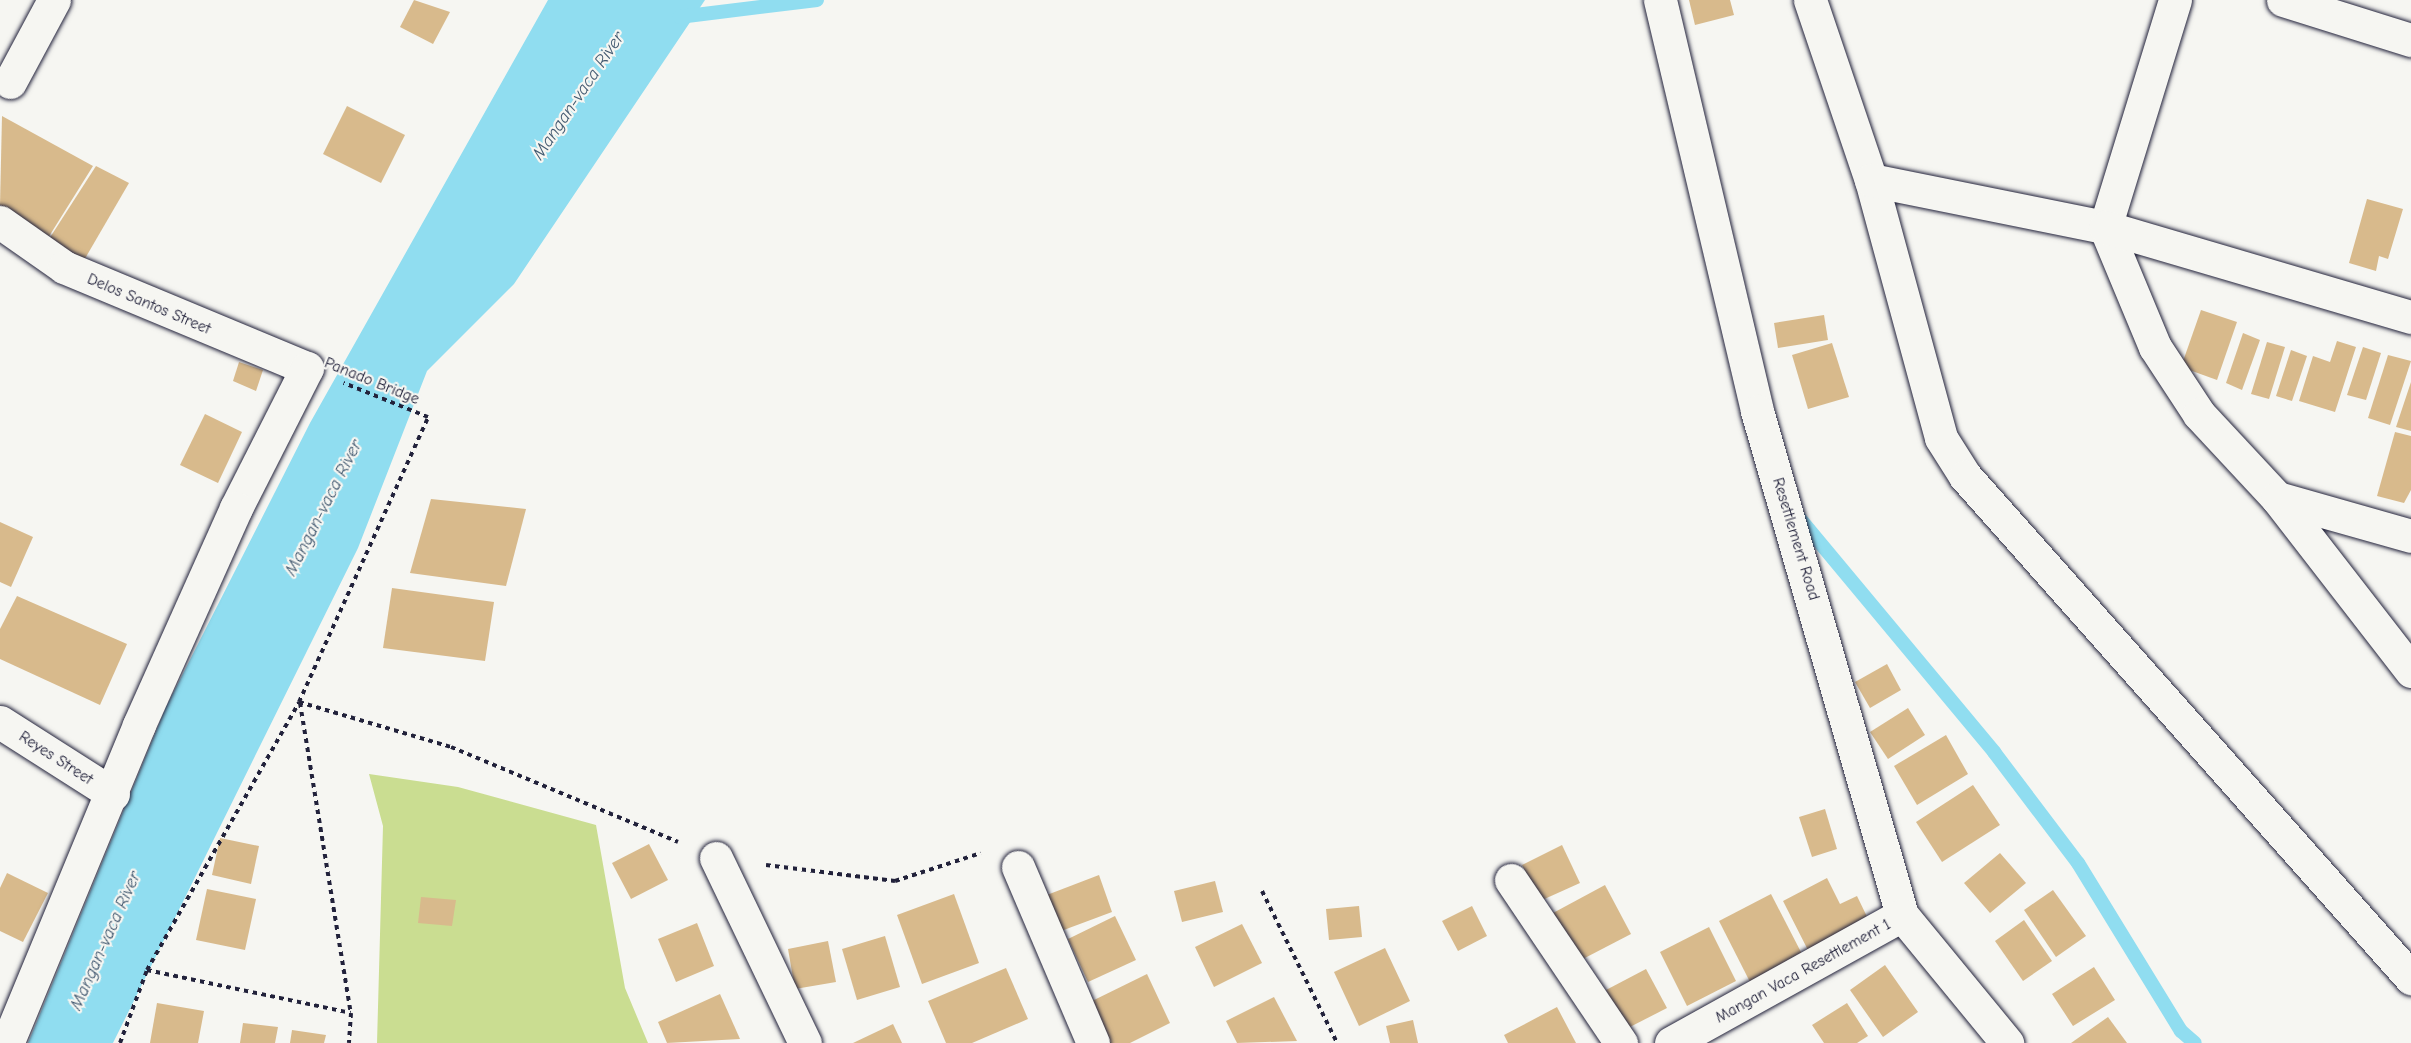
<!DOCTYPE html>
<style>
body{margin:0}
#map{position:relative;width:2411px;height:1043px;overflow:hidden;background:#f6f6f2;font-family:"Comic Neue",sans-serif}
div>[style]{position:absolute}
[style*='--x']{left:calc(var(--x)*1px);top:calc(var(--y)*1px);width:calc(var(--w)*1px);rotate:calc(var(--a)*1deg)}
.green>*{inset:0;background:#cadd91}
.water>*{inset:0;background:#90ddf0}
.stream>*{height:14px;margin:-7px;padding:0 7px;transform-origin:7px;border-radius:7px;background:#90ddf0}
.building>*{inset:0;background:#d8ba8c}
.path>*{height:4px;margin-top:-2px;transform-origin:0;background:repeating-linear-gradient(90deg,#22223b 0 4.5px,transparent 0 9px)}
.roads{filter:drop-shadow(0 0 2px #22223b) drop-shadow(0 0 2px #22223b)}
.minor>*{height:33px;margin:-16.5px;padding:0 16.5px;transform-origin:16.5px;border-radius:16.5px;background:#f6f6f2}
span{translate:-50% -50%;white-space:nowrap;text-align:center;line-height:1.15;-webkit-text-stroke:4.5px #f6f6f2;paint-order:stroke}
.street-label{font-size:16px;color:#22223b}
.water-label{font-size:18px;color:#435a71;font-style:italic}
</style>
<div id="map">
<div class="green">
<i style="clip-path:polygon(369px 774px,458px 787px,596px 825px,625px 988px,648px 1043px,377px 1043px,383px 826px)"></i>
</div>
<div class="water">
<i style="clip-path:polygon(548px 0,705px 0,514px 284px,427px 371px,358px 548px,113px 1043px,28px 1043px,166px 707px,310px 423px)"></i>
</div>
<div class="stream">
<i style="--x:679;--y:17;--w:139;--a:-7"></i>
<i style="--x:1796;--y:514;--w:310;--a:50.2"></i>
<i style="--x:1994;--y:752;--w:139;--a:52.9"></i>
<i style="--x:2078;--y:863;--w:197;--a:58.5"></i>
<i style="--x:2181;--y:1031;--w:18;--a:41"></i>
</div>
<div class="building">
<i style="clip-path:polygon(414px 0,450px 12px,433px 44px,400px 27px)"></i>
<i style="clip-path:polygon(1689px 0,1730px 0,1734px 15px,1695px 25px)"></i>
<i style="clip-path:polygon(347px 106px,405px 135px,381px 183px,323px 154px)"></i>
<i style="clip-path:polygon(2px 116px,93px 166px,48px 238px,0 205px)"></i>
<i style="clip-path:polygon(96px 166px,129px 183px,83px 262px,49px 239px)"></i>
<i style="clip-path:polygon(2367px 199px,2403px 209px,2388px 259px,2379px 256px,2376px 271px,2349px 263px)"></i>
<i style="clip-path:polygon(2201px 310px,2237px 322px,2217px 380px,2181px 367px)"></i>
<i style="clip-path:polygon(1824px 315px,1828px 340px,1778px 348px,1774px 323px)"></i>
<i style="clip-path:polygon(2243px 333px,2260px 340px,2242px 390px,2226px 383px)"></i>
<i style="clip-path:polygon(2337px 341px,2356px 347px,2335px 412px,2299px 401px,2313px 356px,2330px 362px)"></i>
<i style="clip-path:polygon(2267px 342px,2285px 347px,2269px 399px,2251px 394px)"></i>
<i style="clip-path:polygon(1832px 343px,1849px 397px,1808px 409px,1792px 355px)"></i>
<i style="clip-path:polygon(2363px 347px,2381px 353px,2366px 400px,2347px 395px)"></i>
<i style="clip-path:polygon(2291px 350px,2307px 356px,2292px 401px,2276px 396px)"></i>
<i style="clip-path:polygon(2388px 355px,2411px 361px,2390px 425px,2368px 418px)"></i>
<i style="clip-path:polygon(239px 362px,263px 370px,256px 391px,233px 381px)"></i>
<i style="clip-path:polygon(2411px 382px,2411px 431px,2396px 427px)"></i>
<i style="clip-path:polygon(205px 414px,242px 432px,218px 483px,180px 465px)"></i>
<i style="clip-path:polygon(2395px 432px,2411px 436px,2411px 490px,2404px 503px,2377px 496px)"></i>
<i style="clip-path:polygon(431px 499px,526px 509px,506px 586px,410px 573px)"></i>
<i style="clip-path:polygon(0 522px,33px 537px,11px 587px,0 582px)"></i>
<i style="clip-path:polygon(392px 588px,494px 602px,485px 661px,383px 648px)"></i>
<i style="clip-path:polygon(17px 596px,127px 644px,100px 705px,0 659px,0 629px)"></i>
<i style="clip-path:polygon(1887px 664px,1901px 690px,1870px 708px,1855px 682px)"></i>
<i style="clip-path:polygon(1908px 708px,1925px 735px,1888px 759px,1870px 732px)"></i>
<i style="clip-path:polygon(1946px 735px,1968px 774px,1917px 805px,1894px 766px)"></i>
<i style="clip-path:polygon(1973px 785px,2000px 825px,1942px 862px,1916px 822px)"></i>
<i style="clip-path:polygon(1825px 809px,1837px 849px,1812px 857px,1799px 817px)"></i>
<i style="clip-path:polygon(220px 838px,259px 846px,251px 884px,212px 875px)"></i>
<i style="clip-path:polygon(649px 844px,668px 880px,631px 899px,612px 863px)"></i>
<i style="clip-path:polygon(1562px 845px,1580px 883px,1540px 901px,1522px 865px)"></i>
<i style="clip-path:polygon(2000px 853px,2026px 883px,1990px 913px,1964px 883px)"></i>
<i style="clip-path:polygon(7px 873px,48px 893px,23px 942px,0 931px,0 888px)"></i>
<i style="clip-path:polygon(1099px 875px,1112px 912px,1053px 934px,1039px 898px)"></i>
<i style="clip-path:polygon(1827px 878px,1840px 904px,1857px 896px,1872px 927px,1812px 958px,1783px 901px)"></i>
<i style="clip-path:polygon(1215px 881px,1223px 912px,1182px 922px,1174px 891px)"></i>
<i style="clip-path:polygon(1605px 885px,1631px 934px,1579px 961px,1553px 913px)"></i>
<i style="clip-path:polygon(207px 889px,256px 899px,245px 950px,196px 940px)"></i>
<i style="clip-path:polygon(2053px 890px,2086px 936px,2056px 957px,2024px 910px)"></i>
<i style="clip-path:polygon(954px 894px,979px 963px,922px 984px,897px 915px)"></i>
<i style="clip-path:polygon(1771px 894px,1803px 956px,1750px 982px,1719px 921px)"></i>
<i style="clip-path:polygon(421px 897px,456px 900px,452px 926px,418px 923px)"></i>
<i style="clip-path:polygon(1359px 906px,1362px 937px,1329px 940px,1326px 909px)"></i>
<i style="clip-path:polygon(1472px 906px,1487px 936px,1458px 951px,1442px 921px)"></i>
<i style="clip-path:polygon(1115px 916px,1136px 960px,1088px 982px,1068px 939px)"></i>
<i style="clip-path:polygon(2024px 920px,2052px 961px,2023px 981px,1995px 941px)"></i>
<i style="clip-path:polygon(697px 923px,714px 966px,676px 982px,658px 939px)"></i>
<i style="clip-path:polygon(1242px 924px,1262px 963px,1214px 987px,1195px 947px)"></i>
<i style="clip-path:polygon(1709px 927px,1736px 981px,1687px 1006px,1660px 952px)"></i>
<i style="clip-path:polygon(885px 936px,900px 987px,857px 1000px,842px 949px)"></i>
<i style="clip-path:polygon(828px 941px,836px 982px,795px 989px,788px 949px)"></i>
<i style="clip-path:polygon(1385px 948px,1410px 1001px,1359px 1026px,1334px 972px)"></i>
<i style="clip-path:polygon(1885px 965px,1918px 1012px,1883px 1037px,1850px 990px)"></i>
<i style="clip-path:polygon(2094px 967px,2115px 1000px,2073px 1026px,2052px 994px)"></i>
<i style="clip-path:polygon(1006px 968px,1028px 1019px,972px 1043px,946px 1043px,928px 1001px)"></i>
<i style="clip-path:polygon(1646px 969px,1667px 1008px,1626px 1029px,1606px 990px)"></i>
<i style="clip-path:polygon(1147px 974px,1170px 1023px,1130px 1043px,1110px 1043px,1090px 1002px)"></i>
<i style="clip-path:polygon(720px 994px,740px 1039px,667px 1043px,658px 1022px)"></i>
<i style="clip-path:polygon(1274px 997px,1297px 1041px,1237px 1043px,1226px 1021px)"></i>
<i style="clip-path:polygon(157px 1003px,204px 1011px,198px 1043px,150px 1043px)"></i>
<i style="clip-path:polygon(1847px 1003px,1868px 1036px,1857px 1043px,1824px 1043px,1812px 1025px)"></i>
<i style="clip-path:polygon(1557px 1007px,1576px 1043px,1508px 1043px,1504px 1035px)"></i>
<i style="clip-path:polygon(2108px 1017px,2127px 1043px,2071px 1043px)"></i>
<i style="clip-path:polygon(1413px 1020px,1418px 1043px,1390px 1043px,1386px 1026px)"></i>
<i style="clip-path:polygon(243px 1023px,278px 1027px,275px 1043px,240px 1043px)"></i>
<i style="clip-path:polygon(893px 1024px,902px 1043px,853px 1043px)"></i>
<i style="clip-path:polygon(292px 1030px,326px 1035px,324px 1043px,290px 1043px)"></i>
</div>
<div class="path">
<i style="--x:299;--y:702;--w:159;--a:16.5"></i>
<i style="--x:451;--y:747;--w:246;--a:22.7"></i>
<i style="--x:300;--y:703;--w:314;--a:80.7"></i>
<i style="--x:351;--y:1013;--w:30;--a:94"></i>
<i style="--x:766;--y:865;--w:130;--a:7.1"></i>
<i style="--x:895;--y:881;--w:90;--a:-18"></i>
<i style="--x:1262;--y:891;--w:169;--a:63.7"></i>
<i style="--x:147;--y:970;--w:208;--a:11.9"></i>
<i style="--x:120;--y:1043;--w:78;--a:-69.7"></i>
<i style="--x:147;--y:970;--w:308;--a:-60.4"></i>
<i style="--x:299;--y:702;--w:313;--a:-65.6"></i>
<i style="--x:428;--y:417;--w:91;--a:-158"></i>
</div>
<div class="roads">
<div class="minor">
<i style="--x:1660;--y:0;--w:422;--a:76.7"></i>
<i style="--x:1757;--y:411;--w:524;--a:73.95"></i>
<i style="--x:1902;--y:915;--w:166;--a:50.6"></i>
<i style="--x:1810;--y:0;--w:190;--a:71.3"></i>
<i style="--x:1871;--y:180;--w:267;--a:74.8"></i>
<i style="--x:1941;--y:438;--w:45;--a:57.7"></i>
<i style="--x:1965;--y:476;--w:672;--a:48.38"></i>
<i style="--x:2175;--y:0;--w:238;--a:107.1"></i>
<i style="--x:2105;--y:227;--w:130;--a:67.4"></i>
<i style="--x:2155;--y:347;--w:80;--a:56.7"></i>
<i style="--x:2199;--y:414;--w:115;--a:47.1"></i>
<i style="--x:2277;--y:498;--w:219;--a:52.2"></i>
<i style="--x:2283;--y:0;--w:134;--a:17.4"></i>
<i style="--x:10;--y:82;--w:93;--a:-61.8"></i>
<i style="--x:1871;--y:180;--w:239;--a:11.4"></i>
<i style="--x:2105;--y:227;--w:319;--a:16.4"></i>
<i style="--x:0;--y:222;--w:78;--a:35.1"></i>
<i style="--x:64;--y:267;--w:263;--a:22.6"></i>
<i style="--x:307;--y:368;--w:157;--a:116.9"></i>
<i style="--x:236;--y:508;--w:238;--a:114.1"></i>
<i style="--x:139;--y:725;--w:344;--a:112.5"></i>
<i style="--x:2277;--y:498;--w:139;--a:15.8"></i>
<i style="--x:0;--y:722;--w:134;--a:32.5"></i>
<i style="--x:716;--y:858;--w:205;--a:64.3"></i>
<i style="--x:1018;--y:867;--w:191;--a:66.9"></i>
<i style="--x:1511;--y:880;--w:197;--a:56"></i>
<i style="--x:1671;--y:1043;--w:264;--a:-29"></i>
</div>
</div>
<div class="street-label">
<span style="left:149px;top:304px;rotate:23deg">Delos Santos Street</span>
<span style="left:372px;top:381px;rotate:22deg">Panado Bridge</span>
<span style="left:1796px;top:539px;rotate:73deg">Resettlement Road</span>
<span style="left:56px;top:758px;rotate:33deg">Reyes Street</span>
<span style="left:1803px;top:971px;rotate:-29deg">Mangan Vaca Resettlement 1</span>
</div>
<div class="water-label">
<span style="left:579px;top:96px;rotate:-56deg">Mangan-vaca River</span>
<span style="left:324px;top:508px;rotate:-63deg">Mangan-vaca River</span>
<span style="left:106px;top:941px;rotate:-66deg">Mangan-vaca River</span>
</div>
</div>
